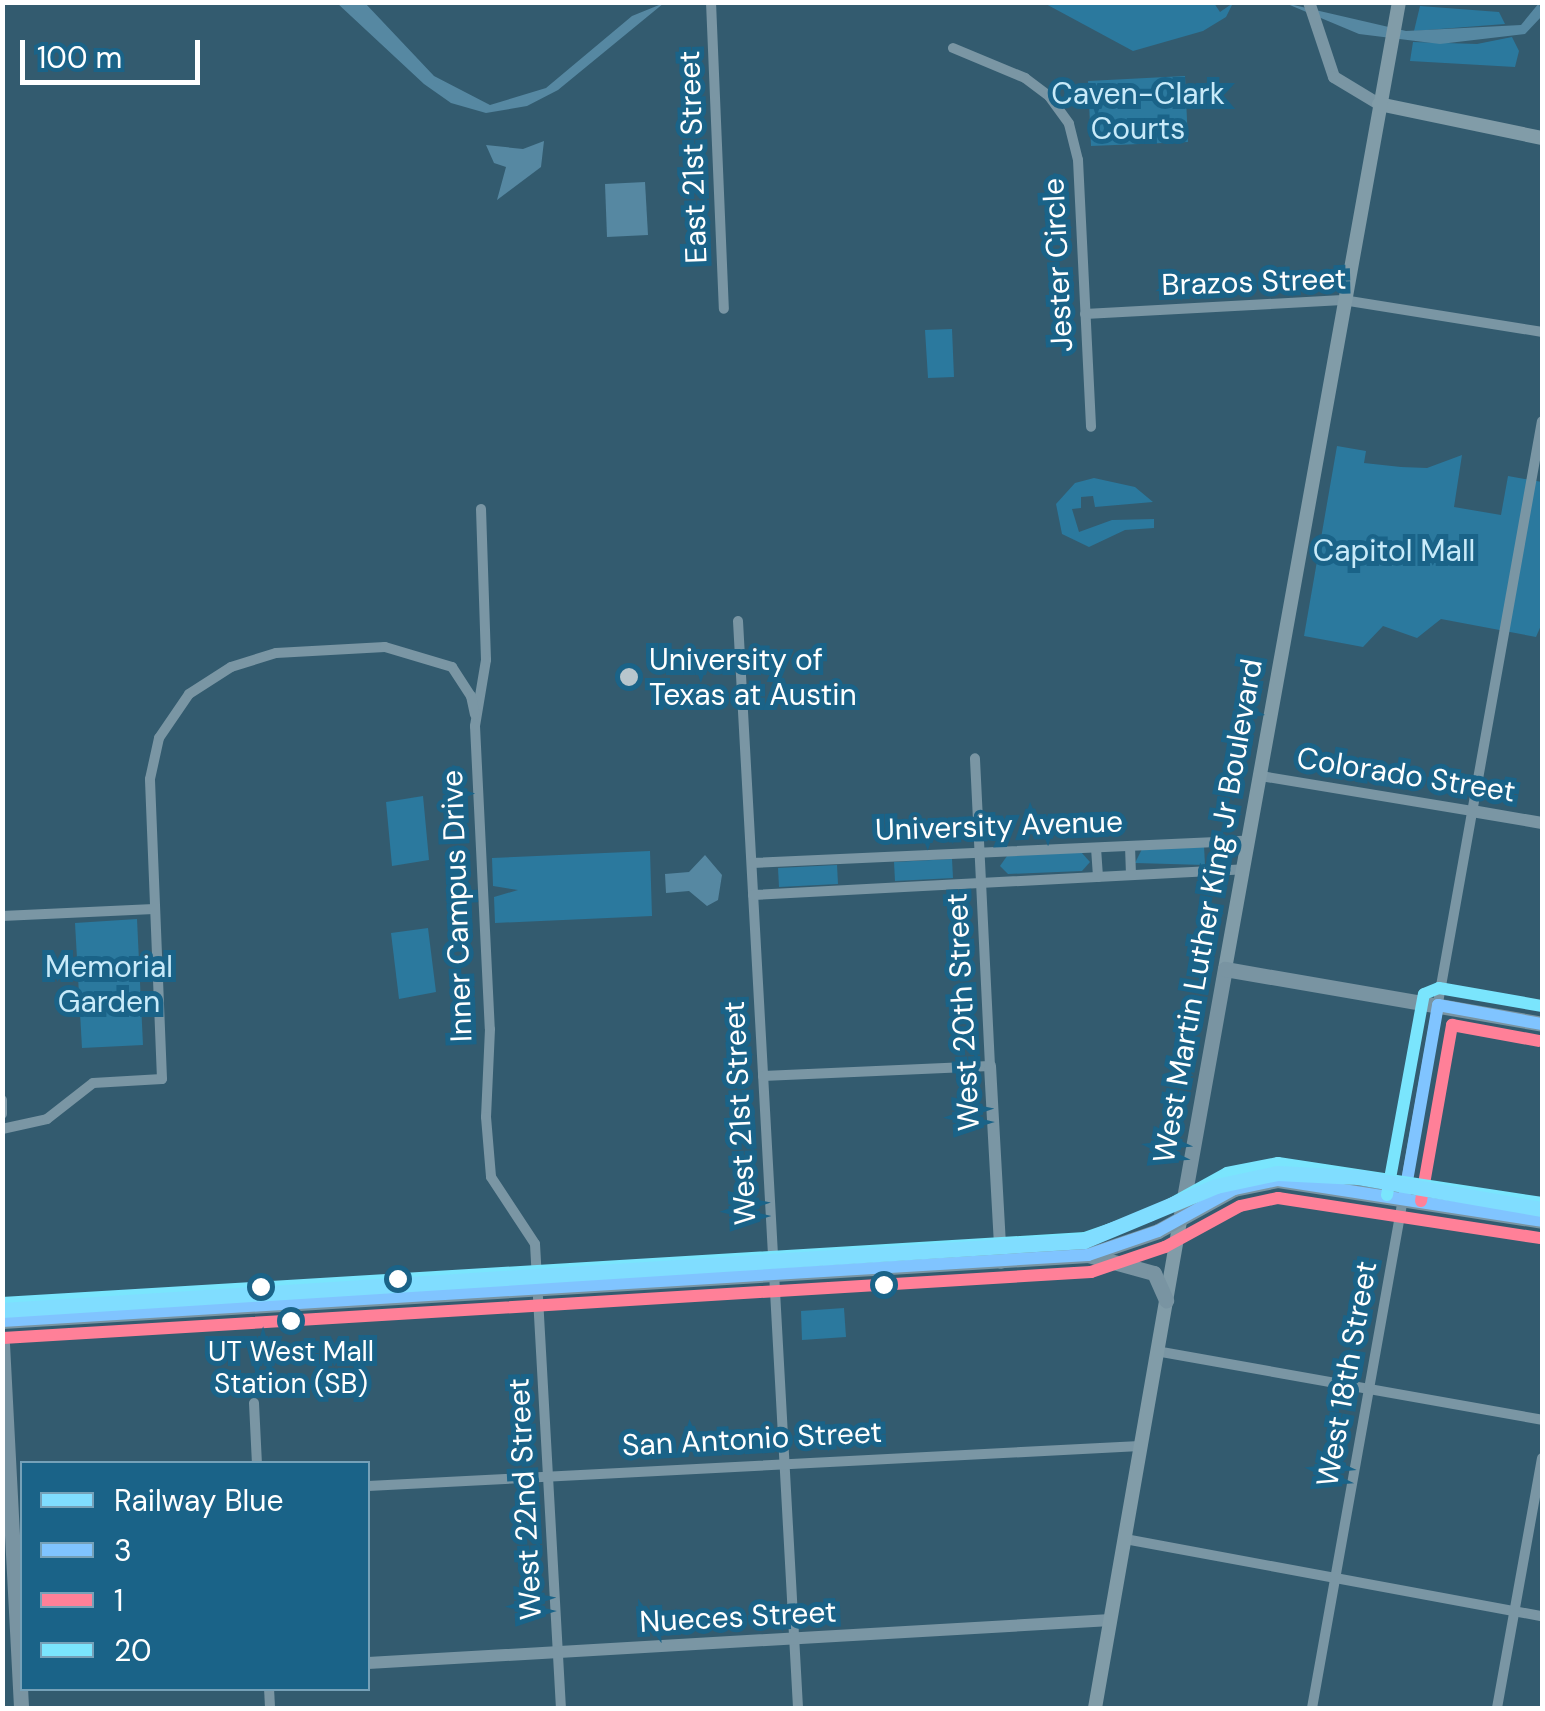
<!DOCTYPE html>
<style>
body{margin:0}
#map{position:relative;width:1545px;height:1711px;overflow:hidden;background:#335b6f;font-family:"DM Sans",sans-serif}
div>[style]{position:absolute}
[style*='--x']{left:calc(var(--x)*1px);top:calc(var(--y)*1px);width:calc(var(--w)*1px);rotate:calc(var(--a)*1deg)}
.green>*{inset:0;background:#2b799e}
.water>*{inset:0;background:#5688a2}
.minor>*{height:10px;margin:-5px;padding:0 5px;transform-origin:5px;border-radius:5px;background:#7a96a4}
.tertiary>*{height:12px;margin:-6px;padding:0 6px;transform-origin:6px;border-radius:6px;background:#7a96a4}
.secondary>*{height:14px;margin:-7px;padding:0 7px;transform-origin:7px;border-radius:7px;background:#819ca8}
.primary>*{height:15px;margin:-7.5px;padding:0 7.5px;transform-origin:7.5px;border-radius:7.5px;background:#7994a2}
.bus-1>*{height:12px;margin:-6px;padding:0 6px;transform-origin:6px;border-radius:6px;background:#80c4ff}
.bus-2>*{height:12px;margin:-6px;padding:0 6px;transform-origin:6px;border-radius:6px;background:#ff8098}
.bus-3>*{height:12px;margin:-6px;padding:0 6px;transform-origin:6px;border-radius:6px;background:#7ae5fd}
.rail-1>*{height:15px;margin:-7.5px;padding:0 7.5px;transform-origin:7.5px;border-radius:7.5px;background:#80ddff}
.dots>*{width:28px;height:28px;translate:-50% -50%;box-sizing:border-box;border:5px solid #1a6388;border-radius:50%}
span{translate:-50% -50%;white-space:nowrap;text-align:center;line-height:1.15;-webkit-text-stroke:10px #1a6388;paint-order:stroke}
.bus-label{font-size:28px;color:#fff}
.park-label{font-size:30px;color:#c8eaf9}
.street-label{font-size:30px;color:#fff}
.poi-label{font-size:30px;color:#fff}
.left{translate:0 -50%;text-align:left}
.frame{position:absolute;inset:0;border:5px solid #fff;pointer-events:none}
.legend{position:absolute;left:20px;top:1461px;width:350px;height:230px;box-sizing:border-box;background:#1a6388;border:2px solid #76a1b8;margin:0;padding:12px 18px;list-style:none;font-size:30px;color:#fff}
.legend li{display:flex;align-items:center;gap:20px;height:50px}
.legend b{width:50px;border:2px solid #76a1b8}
.scale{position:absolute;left:20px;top:40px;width:180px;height:45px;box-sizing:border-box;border:5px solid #fff;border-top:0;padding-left:12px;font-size:30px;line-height:35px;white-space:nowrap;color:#fff;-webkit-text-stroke:8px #1a6388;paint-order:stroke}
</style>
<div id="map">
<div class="green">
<i style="clip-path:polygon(1044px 3px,1214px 3px,1220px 12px,1233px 3px,1226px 17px,1203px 31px,1133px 51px)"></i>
<i style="clip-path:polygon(1420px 6px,1499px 12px,1505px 24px,1414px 31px)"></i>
<i style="clip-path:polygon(1512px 37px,1519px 51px,1515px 67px,1410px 61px,1413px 42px,1477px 44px)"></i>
<i style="clip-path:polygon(1185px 76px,1188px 142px,1091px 146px,1088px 81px)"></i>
<i style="clip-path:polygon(952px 329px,954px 377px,928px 378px,925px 330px)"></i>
<i style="clip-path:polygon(1337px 446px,1366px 451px,1364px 463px,1401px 467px,1427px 468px,1462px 455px,1454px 507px,1501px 515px,1508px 476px,1542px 482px,1542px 623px,1536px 637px,1441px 619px,1417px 638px,1383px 626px,1363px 647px,1304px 636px)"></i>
<i style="clip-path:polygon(1094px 478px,1135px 487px,1153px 502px,1095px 507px,1093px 496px,1081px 497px,1081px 508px,1072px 509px,1079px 532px,1112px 520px,1154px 519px,1154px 528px,1125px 530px,1089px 547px,1062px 534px,1056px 504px,1075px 483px)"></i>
<i style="clip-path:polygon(423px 796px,429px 860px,392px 866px,386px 802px)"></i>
<i style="clip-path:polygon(1204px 846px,1205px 865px,1135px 863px,1142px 849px)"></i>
<i style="clip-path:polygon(650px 851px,652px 916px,495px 923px,494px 897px,518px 890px,493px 886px,492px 858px)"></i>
<i style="clip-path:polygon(1081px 852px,1090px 862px,1082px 871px,1008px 874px,1000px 866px,1007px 856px)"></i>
<i style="clip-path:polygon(952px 859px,953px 878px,895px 881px,894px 862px)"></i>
<i style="clip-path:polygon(837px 865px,838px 884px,779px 887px,778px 868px)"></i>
<i style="clip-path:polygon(137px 919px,143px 1045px,82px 1048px,75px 923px)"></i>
<i style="clip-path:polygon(428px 928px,436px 992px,399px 999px,391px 933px)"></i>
<i style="clip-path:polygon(844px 1308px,846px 1337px,802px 1340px,801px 1311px)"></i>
</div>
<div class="water">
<i style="clip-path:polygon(337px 3px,365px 3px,434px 76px,490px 105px,546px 88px,632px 16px,664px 3px,558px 90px,527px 106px,486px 113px,451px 103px,424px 84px)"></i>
<i style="clip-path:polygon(1285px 3px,1406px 31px,1521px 25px,1539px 3px,1542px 16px,1525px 34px,1440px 44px,1359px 34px)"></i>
<i style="clip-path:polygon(544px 141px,541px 167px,497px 200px,506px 167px,494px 163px,486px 145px,523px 149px)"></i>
<i style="clip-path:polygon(645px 182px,648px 235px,607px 237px,605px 184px)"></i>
<i style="clip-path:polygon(705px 855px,722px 875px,718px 900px,707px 906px,689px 891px,666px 893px,665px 874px,689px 872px)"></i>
</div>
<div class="minor">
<i style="--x:711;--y:2;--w:307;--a:87.6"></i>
<i style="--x:953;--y:48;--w:78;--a:22.6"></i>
<i style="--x:1025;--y:78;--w:30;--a:37"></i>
<i style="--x:1049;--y:96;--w:34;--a:54"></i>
<i style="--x:1069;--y:124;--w:37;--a:76"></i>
<i style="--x:1078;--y:160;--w:267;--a:87.2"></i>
<i style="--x:1085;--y:314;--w:258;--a:-3.1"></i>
<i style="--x:1343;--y:300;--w:202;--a:9.1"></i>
<i style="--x:481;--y:509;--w:151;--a:88.1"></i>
<i style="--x:486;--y:660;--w:67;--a:99.5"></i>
<i style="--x:475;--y:726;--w:303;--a:87.2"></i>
<i style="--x:490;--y:1029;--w:88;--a:92.6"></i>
<i style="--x:486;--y:1117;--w:60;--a:85.2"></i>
<i style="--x:491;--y:1177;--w:80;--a:56.7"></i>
<i style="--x:535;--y:1244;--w:465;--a:86.8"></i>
<i style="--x:738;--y:621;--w:1089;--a:86.84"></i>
<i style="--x:1261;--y:776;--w:214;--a:9.4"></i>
<i style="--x:1130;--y:846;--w:29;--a:88"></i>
<i style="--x:1096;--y:848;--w:29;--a:86"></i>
<i style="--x:752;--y:863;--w:498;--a:-2.6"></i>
<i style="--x:753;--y:895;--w:492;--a:-3"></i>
<i style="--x:2;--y:916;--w:152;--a:-2.6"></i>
<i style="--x:763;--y:1076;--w:227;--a:-2.5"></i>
<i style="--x:990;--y:1066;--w:308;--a:-92.8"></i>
<i style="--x:2;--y:1100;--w:14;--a:90"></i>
<i style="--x:2;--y:1129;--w:46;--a:-12.5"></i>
<i style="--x:47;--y:1119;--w:58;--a:-38"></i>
<i style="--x:93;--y:1083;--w:69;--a:-3.3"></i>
<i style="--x:162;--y:1079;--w:300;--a:-92.3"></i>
<i style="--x:150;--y:779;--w:42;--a:-77.6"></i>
<i style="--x:159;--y:738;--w:53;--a:-55.7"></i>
<i style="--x:189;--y:694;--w:50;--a:-32.7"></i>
<i style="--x:231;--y:667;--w:47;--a:-17.3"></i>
<i style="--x:276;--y:653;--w:109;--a:-3.2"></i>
<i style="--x:385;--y:647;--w:70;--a:16.6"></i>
<i style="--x:452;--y:667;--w:35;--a:57"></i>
<i style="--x:471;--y:696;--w:19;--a:78"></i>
<i style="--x:1156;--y:1351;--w:392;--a:10.1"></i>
<i style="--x:254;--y:1403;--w:61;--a:87.2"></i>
<i style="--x:368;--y:1486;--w:773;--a:-2.97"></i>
<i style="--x:1125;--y:1539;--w:424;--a:10.5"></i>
<i style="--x:269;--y:1688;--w:20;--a:87"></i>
<i style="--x:1312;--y:1708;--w:1307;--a:-79.87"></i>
<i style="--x:1497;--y:1708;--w:254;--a:-79.8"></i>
</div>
<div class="tertiary">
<i style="--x:1309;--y:2;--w:79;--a:71.6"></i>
<i style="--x:1334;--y:77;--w:52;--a:31"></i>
<i style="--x:1472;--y:811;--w:71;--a:9.7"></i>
<i style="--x:990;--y:1066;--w:197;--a:86.8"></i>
<i style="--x:368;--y:1663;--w:744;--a:-3.31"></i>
</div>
<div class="secondary">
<i style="--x:1379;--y:104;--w:167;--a:11.8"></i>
<i style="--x:1225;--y:969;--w:983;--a:-79.8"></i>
<i style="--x:1095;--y:1708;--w:500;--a:-80.1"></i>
</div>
<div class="primary">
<i style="--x:1181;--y:1215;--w:250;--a:-79.9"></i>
<i style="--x:1225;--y:969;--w:322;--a:9.8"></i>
<i style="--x:1088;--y:1255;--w:68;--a:15.3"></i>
<i style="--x:1154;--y:1273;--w:30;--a:66"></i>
<i style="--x:2;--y:1321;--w:1088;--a:-3.48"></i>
<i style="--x:1088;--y:1255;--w:74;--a:-18.9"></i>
<i style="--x:1158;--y:1231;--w:87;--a:-28.9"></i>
<i style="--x:1234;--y:1189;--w:45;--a:-11.6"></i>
<i style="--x:1278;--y:1180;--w:267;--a:8.8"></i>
<i style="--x:2;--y:1344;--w:364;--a:87"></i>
</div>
<div class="bus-1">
<i style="--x:1404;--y:1198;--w:196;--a:-80"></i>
<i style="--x:1438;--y:1005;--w:106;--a:10.4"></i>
<i style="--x:2;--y:1321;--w:1088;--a:-3.48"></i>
<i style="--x:1088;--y:1255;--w:74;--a:-18.9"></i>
<i style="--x:1158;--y:1231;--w:87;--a:-28.9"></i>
<i style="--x:1234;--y:1189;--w:45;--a:-11.6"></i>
<i style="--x:1278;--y:1180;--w:267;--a:8.8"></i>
</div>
<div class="bus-2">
<i style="--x:1421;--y:1201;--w:179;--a:-80"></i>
<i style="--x:1452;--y:1025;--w:88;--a:10.4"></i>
<i style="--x:3;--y:1338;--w:1090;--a:-3.47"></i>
<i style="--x:1091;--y:1272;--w:78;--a:-18.7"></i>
<i style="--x:1165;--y:1247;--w:85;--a:-28.7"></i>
<i style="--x:1240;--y:1206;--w:39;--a:-12"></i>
<i style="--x:1278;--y:1198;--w:264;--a:8.7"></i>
</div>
<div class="bus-3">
<i style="--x:1387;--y:1195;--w:204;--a:-79.6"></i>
<i style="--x:1424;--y:994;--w:16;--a:-22"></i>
<i style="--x:1439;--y:988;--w:105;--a:9.9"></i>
<i style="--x:2;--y:1303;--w:1085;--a:-3.43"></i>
<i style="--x:1085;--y:1238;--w:70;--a:-19.2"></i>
<i style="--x:1151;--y:1215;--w:87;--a:-28.9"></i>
<i style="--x:1227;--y:1173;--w:52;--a:-11.1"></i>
<i style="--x:1278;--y:1163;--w:267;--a:8.6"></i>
</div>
<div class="rail-1">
<i style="--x:2;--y:1310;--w:1084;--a:-3.65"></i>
<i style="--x:1084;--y:1241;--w:143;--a:-22.6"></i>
<i style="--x:1216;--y:1186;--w:62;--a:-12"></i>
<i style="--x:1277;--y:1173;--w:81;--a:2.8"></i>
<i style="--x:1358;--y:1177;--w:187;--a:9.9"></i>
</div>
<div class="dots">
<i style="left:629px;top:677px;background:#b8c6cd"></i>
<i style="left:398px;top:1279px;background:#fff"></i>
<i style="left:884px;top:1285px;background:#fff"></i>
<i style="left:261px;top:1287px;background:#fff"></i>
<i style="left:291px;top:1321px;background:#fff"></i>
</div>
<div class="bus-label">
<span style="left:291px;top:1368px">UT West Mall<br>Station (SB)</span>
</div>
<div class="park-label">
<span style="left:1138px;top:111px">Caven-Clark<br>Courts</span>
<span style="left:1394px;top:551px">Capitol Mall</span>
<span style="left:109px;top:984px">Memorial<br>Garden</span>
</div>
<div class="street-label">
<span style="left:693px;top:157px;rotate:-92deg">East 21st Street</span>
<span style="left:1058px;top:265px;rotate:-93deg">Jester Circle</span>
<span style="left:1254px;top:282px;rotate:-2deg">Brazos Street</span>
<span style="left:1406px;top:775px;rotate:9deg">Colorado Street</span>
<span style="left:999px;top:826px;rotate:-2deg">University Avenue</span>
<span style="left:457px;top:906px;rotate:-92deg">Inner Campus Drive</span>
<span style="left:1208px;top:911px;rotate:-80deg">West Martin Luther King Jr Boulevard</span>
<span style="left:963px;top:1012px;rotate:-93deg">West 20th Street</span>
<span style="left:740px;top:1113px;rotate:-93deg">West 21st Street</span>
<span style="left:1347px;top:1374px;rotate:-80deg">West 18th Street</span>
<span style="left:752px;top:1439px;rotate:-3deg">San Antonio Street</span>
<span style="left:525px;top:1499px;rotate:-93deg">West 22nd Street</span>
<span style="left:738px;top:1617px;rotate:-3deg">Nueces Street</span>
</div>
<div class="poi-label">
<span class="left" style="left:649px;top:677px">University of<br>Texas at Austin</span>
</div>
<div class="frame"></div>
<ul class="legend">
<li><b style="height:12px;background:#80ddff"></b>Railway Blue</li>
<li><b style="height:12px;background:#80c4ff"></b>3</li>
<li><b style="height:12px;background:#ff8098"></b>1</li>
<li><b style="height:12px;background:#7ae5fd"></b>20</li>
</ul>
<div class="scale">100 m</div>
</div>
